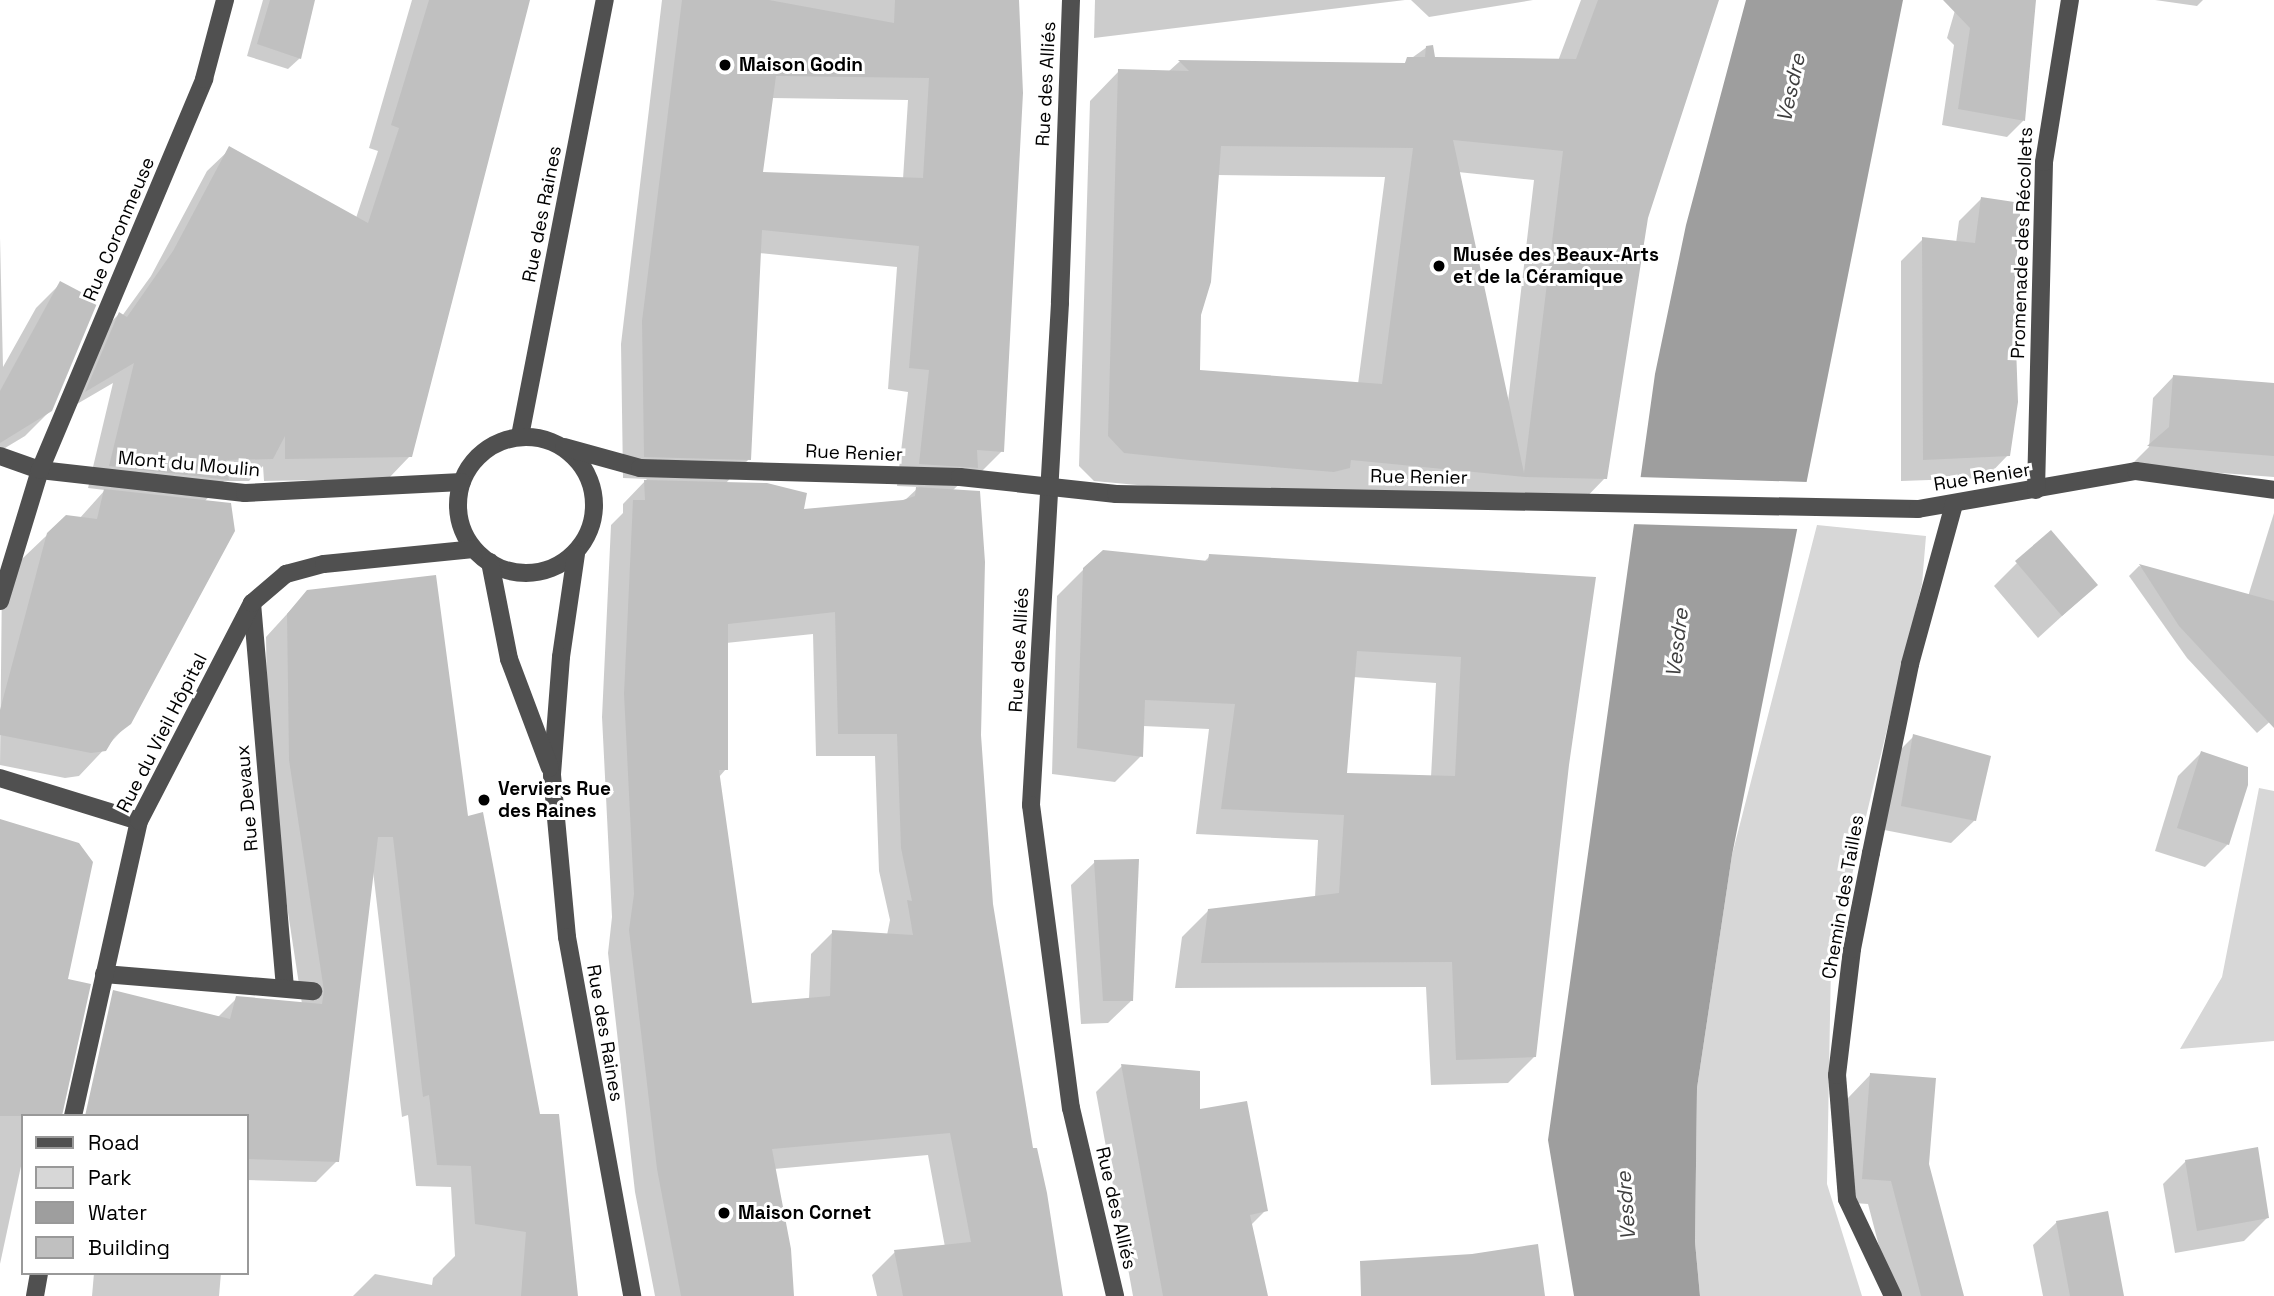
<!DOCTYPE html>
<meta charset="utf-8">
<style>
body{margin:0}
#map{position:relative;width:2274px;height:1296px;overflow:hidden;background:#fff;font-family:"Space Grotesk",sans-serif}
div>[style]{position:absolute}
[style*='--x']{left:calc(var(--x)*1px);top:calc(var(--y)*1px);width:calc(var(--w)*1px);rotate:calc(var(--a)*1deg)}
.green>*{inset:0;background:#d7d7d7}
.water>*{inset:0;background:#9e9e9e}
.pier>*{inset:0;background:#fff}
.shadow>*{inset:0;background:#0003}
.building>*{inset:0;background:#c0c0c0}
.minor>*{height:18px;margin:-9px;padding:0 9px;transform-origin:9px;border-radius:9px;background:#505050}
.minor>.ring{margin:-9px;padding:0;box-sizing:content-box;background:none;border:18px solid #505050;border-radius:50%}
.dots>*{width:19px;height:19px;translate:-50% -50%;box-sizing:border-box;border:4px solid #fff;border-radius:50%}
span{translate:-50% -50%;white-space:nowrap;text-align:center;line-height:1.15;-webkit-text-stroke:6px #fff;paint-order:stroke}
.poi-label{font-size:19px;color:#000;font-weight:700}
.left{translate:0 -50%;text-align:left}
.street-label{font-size:19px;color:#000}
.water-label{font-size:21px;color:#3f3f3f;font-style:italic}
.legend{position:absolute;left:21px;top:1114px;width:228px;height:161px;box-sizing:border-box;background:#fff;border:2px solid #999;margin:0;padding:9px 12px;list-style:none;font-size:21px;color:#000}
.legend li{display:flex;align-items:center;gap:14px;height:35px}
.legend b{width:35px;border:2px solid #999}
</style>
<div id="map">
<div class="green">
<i style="clip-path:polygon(1817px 525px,1926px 536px,1922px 584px,1831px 962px,1827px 1184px,1862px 1296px,1700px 1296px,1695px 1242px,1697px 1088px,1732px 855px)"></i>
<i style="clip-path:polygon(2259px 788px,2274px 791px,2274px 1041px,2180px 1049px,2222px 977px)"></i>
</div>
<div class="water">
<i style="clip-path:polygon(1746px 0,1903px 0,1732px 855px,1697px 1088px,1695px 1242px,1700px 1296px,1574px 1296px,1548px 1140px,1655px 374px,1686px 225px)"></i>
</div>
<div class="pier">
<i style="clip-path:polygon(1637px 477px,1808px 482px,1798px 529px,1630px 524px)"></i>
</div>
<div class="shadow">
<i style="clip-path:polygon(263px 0,313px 0,300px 58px,288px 69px,247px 56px)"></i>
<i style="clip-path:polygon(412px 0,528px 0,410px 456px,388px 479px,264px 481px,263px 466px,249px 481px,224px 481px,204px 502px,129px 723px,79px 776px,65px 778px,0 765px,2px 578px,66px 517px,79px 519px,105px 490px,88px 488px,113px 383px,65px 411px,96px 337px,119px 314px,122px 316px,151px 276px,207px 171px,230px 149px,356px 218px,378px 151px,369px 148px)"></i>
<i style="clip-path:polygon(evenodd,662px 0,1018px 0,1022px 93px,1002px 451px,980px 473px,971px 473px,952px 491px,979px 735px,991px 904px,1031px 1150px,1062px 1296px,877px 1296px,872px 1275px,895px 1252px,945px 1247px,928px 1155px,774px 1169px,709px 1296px,655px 1296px,635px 1192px,608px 953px,612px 917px,602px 717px,611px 525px,623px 513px,623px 504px,647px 479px,623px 478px,621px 344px,662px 0,771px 98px,908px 100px,903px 179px,761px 174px,771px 98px,662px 0,759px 253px,897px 267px,888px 389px,908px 392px,897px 486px,919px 487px,904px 501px,802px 511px,725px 484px,749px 459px,759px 253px,662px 0,813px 634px,816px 756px,875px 756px,879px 871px,890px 920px,887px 935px,833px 932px,811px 954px,809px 999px,750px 1005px,719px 777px,726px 769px,726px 643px,813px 634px)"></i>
<i style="clip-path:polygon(1095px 0,1405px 0,1094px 38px)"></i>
<i style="clip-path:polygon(1411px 0,1533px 0,1429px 17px)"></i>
<i style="clip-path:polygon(evenodd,1581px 0,1717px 0,1647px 218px,1605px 478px,1576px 508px,1495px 506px,1327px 489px,1319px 496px,1300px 500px,1094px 481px,1079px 466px,1090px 101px,1119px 71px,1168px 72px,1179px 62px,1402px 65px,1427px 47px,1434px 59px,1558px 61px,1581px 0,1458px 172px,1534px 180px,1508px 402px,1458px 172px,1581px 0,1217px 175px,1385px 177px,1358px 384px,1198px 372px,1199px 315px,1217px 175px)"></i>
<i style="clip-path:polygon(1958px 0,2034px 0,2023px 121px,2007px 137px,1942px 125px,1954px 45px,1947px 38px)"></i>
<i style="clip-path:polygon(2155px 0,2203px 0,2197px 6px)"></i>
<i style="clip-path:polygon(1981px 199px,2012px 290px,2008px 455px,1986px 478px,1901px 481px,1901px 261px,1923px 239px,1956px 243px,1959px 221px)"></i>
<i style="clip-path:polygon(0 237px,3px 367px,36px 308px,61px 283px,51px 410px,25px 436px,0 451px)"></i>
<i style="clip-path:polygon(2173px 377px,2274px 385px,2274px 477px,2130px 466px,2149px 447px,2153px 398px)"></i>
<i style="clip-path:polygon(2274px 513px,2274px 629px,2241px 619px)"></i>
<i style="clip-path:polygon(evenodd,1210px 556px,1594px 578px,1567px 765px,1534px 1057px,1508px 1083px,1431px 1085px,1426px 987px,1175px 988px,1182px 937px,1209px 910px,1315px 897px,1318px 840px,1196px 834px,1209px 729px,1143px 726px,1141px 756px,1115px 782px,1052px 774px,1057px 596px,1084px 569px,1203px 563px,1210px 556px,1353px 677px,1436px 683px,1431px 777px,1345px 775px,1353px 677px)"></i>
<i style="clip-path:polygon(2017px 563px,2096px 585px,2038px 638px,1994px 586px)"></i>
<i style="clip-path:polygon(2139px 566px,2198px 582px,2274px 665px,2274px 718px,2257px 733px,2187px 658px,2129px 576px)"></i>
<i style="clip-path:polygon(308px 591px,467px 818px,577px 1296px,353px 1296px,375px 1274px,432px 1285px,433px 1278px,455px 1256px,451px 1187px,416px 1186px,408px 1115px,402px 1117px,373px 871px,337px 1161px,316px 1182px,247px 1180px,247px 1116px,217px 1018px,237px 998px,302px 1004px,268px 782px,266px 637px)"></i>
<i style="clip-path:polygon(1914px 736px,1975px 820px,1951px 843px,1879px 829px,1891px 759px)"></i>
<i style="clip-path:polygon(2201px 753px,2228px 844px,2205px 867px,2155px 851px,2178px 776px)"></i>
<i style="clip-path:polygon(0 821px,23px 1116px,23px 1157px,0 1264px)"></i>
<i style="clip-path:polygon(1095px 862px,1132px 1000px,1108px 1023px,1081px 1024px,1071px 885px)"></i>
<i style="clip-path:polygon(1122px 1066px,1198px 1111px,1266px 1210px,1250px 1226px,1265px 1296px,1133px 1296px,1096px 1092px)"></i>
<i style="clip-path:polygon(1871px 1074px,1962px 1296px,1892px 1296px,1868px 1204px,1839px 1202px,1848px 1098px)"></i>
<i style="clip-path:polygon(2186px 1161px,2267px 1218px,2244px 1241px,2175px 1253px,2163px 1184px)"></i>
<i style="clip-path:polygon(2057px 1222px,2122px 1296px,2043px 1296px,2033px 1245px)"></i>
<i style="clip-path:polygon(94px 1273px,221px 1273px,219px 1296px,92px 1296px)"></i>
</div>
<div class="building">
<i style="clip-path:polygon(270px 0,315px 0,301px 59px,257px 44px)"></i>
<i style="clip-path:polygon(429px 0,530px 0,412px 457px,285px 459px,285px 436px,273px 459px,226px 460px,229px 480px,109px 466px,134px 363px,85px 392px,119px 312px,127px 317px,173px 251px,229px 146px,368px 223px,399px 128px,391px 125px)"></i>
<i style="clip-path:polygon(evenodd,682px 0,769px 0,894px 23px,895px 0,1019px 0,1023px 93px,1004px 452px,977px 450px,978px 468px,919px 464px,929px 370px,909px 368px,919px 246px,762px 230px,751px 460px,644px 457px,642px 321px,682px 0,776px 76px,929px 78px,923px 178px,763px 172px,776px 76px)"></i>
<i style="clip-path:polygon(evenodd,1598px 0,1719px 0,1648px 218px,1607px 479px,1525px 477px,1351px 460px,1350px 468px,1334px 472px,1190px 460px,1124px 453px,1108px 436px,1118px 69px,1189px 71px,1178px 60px,1405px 63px,1407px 57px,1425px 57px,1426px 46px,1433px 45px,1435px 57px,1576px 59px,1598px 0,1453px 140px,1563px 151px,1524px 473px,1455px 149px,1453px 140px,1598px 0,1221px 146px,1413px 148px,1382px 384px,1200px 370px,1201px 315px,1211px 282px,1221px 146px)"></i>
<i style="clip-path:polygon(1943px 0,2036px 0,2025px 121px,1958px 109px,1970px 28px)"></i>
<i style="clip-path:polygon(1981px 197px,2021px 203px,2014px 290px,2018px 402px,2010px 456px,1923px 460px,1922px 237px,1975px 243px)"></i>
<i style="clip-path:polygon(60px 281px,98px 301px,52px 411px,0 443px,0 391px)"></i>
<i style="clip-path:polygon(2173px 375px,2274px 383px,2274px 456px,2147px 446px,2169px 427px)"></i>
<i style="clip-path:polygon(evenodd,644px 480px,767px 483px,807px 493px,804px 509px,903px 500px,915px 496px,916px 487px,980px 491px,985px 562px,981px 735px,993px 904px,1033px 1148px,1037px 1148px,1047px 1193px,1063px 1296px,903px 1296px,894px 1250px,971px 1242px,950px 1133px,772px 1149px,791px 1249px,794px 1296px,681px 1296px,657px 1169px,629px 930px,634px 894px,624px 694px,633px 500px,645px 500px,644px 480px,835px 612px,838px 734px,897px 734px,901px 848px,912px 901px,907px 900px,913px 935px,832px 930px,830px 996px,752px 1003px,719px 770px,728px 770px,728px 624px,835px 612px)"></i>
<i style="clip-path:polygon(104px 489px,231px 503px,235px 531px,131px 724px,115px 736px,106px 751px,91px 753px,0 735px,0 710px,47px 533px,66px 515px,97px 519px)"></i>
<i style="clip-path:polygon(2051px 530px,2098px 585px,2062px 616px,2015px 561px)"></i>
<i style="clip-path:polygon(evenodd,1103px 550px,1208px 561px,1209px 554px,1596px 577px,1569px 765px,1536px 1057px,1456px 1060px,1452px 962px,1201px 963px,1208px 909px,1339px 893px,1344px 815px,1221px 809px,1235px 704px,1145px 700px,1143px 757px,1077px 748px,1083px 568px,1103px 550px,1357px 651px,1461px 657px,1455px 776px,1347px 773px,1357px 651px)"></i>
<i style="clip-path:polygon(2139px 564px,2274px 601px,2274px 728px,2179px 626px)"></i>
<i style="clip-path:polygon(436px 575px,468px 816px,483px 812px,540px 1114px,559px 1114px,578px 1296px,521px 1296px,526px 1232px,475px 1224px,471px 1166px,437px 1165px,429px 1095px,423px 1097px,393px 837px,378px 837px,339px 1162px,247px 1159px,247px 1116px,85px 1116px,113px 990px,230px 1019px,236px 996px,322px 1004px,324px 991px,289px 760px,287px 614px,307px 590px)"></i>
<i style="clip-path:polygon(1913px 734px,1991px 756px,1976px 821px,1901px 806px)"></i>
<i style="clip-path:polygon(2201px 751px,2248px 767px,2248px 785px,2229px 845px,2177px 828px)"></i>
<i style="clip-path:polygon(0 819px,79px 843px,93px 862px,68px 979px,91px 984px,62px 1116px,0 1116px)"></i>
<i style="clip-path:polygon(1139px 859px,1133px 1001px,1103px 1001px,1094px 860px)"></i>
<i style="clip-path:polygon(1121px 1064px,1200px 1071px,1200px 1109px,1247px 1101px,1268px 1211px,1250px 1215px,1268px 1296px,1163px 1296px)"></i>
<i style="clip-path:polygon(1870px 1073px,1936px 1078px,1929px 1164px,1964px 1296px,1921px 1296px,1891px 1181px,1862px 1179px)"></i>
<i style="clip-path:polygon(2258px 1147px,2269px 1218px,2197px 1231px,2185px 1160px)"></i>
<i style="clip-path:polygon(2108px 1211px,2124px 1296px,2070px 1296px,2056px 1221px)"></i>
<i style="clip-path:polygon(1538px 1244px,1545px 1296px,1361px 1296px,1360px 1261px,1472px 1254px)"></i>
</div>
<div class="minor">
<i style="--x:1071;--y:0;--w:303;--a:92.1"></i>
<i style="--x:1060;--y:303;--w:503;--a:93.31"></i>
<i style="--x:1031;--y:805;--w:306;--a:82.5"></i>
<i style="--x:1071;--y:1108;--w:193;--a:76.8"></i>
<i style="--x:520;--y:436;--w:444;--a:-79"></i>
<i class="ring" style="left:458px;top:437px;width:118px;height:118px"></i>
<i style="--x:564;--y:447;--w:79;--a:15.4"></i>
<i style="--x:640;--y:468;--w:320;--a:1.6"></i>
<i style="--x:960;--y:477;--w:157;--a:6.2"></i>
<i style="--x:1116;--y:494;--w:802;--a:1.07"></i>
<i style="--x:1918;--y:509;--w:221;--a:-9.9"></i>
<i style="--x:2136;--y:471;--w:139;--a:7.8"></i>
<i style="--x:0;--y:456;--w:42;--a:19.3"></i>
<i style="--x:40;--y:470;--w:206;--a:6.4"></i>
<i style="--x:245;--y:493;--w:217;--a:-2.9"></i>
<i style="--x:2036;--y:490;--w:328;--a:-88.6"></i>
<i style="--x:2044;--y:162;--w:164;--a:-80.9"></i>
<i style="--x:576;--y:554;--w:104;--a:98.3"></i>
<i style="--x:561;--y:657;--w:118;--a:94.4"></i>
<i style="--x:552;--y:775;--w:163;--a:84.7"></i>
<i style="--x:567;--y:937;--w:365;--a:79.7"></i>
<i style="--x:490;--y:562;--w:99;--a:78.9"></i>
<i style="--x:509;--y:659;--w:116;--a:69.4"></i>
<i style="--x:0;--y:601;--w:137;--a:-73"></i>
<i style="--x:40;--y:470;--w:424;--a:-67.2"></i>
<i style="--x:204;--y:79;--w:82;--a:-75.1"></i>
<i style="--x:252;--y:603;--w:386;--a:85.1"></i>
<i style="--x:0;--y:778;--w:145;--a:17.2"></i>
<i style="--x:104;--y:974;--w:210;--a:4.7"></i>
<i style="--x:73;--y:1116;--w:302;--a:-77.4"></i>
<i style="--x:139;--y:821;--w:246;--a:-62.6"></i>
<i style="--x:252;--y:603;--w:45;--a:-40.5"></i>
<i style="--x:286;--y:574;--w:39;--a:-15"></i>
<i style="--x:324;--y:564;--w:150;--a:-5.7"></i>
<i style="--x:35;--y:1296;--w:23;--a:-80"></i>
<i style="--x:1893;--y:1296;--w:107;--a:-115.4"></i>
<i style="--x:1847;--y:1199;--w:124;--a:-94.6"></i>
<i style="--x:1837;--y:1075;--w:127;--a:-83.2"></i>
<i style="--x:1852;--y:949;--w:98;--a:-78.8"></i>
<i style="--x:1871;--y:853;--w:193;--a:-78.3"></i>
<i style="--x:1910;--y:664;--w:166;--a:-74.6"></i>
</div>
<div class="dots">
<i style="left:725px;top:65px;background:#000"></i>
<i style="left:1439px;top:266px;background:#000"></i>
<i style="left:484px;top:800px;background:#000"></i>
<i style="left:724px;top:1213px;background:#000"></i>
</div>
<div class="poi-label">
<span class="left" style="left:739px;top:65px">Maison Godin</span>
<span class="left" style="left:1453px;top:266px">Musée des Beaux-Arts<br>et de la Céramique</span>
<span class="left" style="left:498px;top:800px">Verviers Rue<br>des Raines</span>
<span class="left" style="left:738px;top:1213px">Maison Cornet</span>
</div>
<div class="street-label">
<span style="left:1046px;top:84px;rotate:-87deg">Rue des Alliés</span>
<span style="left:542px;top:214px;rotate:-79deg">Rue des Raines</span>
<span style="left:119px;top:229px;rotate:-67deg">Rue Coronmeuse</span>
<span style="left:2022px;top:243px;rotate:-88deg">Promenade des Récollets</span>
<span style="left:854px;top:453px;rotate:2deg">Rue Renier</span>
<span style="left:189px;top:464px;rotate:5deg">Mont du Moulin</span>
<span style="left:1419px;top:477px;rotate:1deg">Rue Renier</span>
<span style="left:1982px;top:477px;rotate:-9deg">Rue Renier</span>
<span style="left:1019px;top:650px;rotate:-87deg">Rue des Alliés</span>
<span style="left:162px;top:733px;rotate:-63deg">Rue du Vieil Hôpital</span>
<span style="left:247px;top:798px;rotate:-95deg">Rue Devaux</span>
<span style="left:1843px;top:897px;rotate:-80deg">Chemin des Tailles</span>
<span style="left:605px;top:1033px;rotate:80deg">Rue des Raines</span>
<span style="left:1116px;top:1208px;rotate:77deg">Rue des Alliés</span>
</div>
<div class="water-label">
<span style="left:1791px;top:88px;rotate:-78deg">Vesdre</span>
<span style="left:1677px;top:643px;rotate:-83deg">Vesdre</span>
<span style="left:1626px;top:1206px;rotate:-94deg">Vesdre</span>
</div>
<ul class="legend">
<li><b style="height:9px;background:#505050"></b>Road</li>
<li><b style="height:19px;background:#d7d7d7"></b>Park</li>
<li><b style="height:19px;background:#9e9e9e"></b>Water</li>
<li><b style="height:19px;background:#c0c0c0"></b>Building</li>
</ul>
</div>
